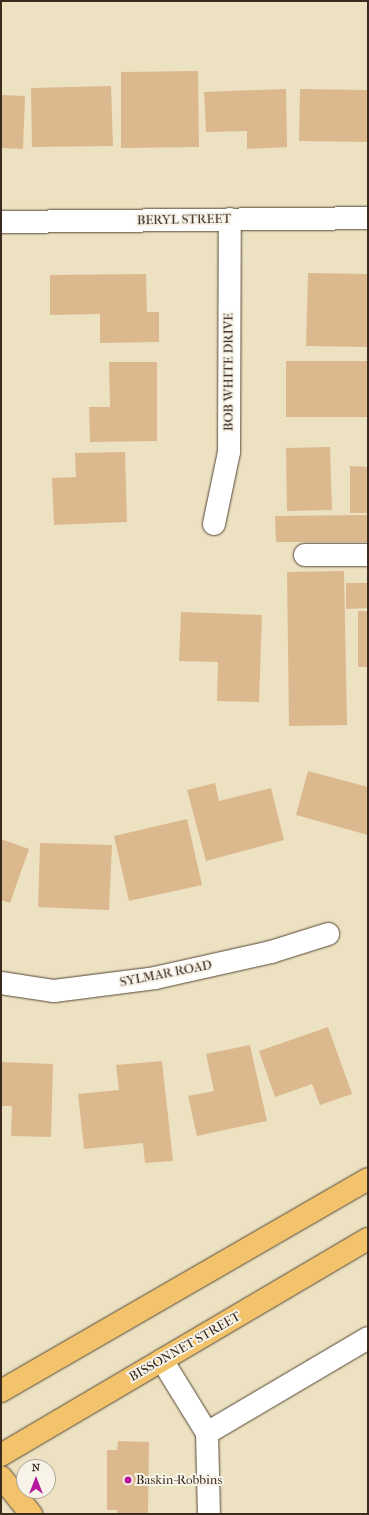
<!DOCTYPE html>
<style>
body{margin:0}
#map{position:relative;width:369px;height:1515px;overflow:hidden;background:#ece2c1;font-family:"IM FELL French Canon",serif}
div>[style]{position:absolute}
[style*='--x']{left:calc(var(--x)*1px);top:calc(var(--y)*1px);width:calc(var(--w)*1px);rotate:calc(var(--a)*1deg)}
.building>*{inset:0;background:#dcb88f}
.roads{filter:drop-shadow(0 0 1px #564636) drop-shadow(0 0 1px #564636)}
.minor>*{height:22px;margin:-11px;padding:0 11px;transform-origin:11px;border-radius:11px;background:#fff}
.major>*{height:22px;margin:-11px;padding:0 11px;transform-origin:11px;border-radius:11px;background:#f2c36a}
.dots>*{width:11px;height:11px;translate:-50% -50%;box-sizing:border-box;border:2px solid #f7f3e8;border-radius:50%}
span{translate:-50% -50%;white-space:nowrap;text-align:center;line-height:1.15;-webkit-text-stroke:4px #f7f3e8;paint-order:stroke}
.street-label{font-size:13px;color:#3b2a1e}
.poi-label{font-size:13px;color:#3b2a1e}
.left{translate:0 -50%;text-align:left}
.frame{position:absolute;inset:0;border:2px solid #3b2a1e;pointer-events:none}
.north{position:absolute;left:16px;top:1459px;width:40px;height:40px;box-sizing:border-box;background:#f7f3e8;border:1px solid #aca397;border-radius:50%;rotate:0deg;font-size:11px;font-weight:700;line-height:16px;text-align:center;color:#3b2a1e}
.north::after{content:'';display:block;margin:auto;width:14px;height:18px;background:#b5179e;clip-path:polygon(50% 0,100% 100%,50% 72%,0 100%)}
</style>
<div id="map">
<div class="building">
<i style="clip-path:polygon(198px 71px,199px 147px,121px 148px,121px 72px)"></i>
<i style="clip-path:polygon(111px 86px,113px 146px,32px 147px,31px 88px)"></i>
<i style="clip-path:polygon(286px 89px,287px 147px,247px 149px,247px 131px,206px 132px,204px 92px)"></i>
<i style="clip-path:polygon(300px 89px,368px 90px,368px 142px,299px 141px)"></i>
<i style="clip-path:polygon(1px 95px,25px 96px,23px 149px,1px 148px)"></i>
<i style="clip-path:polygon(308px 273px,368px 274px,368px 347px,306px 346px)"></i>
<i style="clip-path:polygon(146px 274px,147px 312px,159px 312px,159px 342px,100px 343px,100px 314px,50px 315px,50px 275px)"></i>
<i style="clip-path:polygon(286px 361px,368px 361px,368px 417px,286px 417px)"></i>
<i style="clip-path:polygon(109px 362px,157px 362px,157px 441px,90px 442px,89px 407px,110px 407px)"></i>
<i style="clip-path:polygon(330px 447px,332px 510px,287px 511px,286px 448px)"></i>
<i style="clip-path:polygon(125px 452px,127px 522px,54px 525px,52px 478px,76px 477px,75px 453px)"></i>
<i style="clip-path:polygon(350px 466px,368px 467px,368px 513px,350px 513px)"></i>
<i style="clip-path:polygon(368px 515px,368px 542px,276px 542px,275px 516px)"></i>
<i style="clip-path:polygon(344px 571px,347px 725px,289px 726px,287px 572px)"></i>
<i style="clip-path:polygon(346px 583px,368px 583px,368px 608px,346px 609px)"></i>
<i style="clip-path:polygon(358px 611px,368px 611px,368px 667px,358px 667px)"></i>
<i style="clip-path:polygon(181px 612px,262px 615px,259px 702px,217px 701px,218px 662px,179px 661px)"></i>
<i style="clip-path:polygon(308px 771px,368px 787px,368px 835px,296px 815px)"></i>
<i style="clip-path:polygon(215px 783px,219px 801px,271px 788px,284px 840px,206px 861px,187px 790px)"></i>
<i style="clip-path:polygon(187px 819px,202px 885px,129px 901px,114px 836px)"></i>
<i style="clip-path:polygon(1px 839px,29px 849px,10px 903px,1px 900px)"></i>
<i style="clip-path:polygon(40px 843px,112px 845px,109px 910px,38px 907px)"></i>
<i style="clip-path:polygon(328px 1027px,352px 1094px,320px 1105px,312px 1084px,275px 1097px,259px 1051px)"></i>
<i style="clip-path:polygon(250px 1045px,267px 1121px,197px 1136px,188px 1096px,214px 1091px,206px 1054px)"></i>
<i style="clip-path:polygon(162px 1061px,173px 1161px,145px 1163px,143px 1143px,84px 1149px,78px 1094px,119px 1090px,116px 1065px)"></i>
<i style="clip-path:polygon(1px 1062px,53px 1064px,51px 1137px,11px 1136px,12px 1106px,1px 1106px)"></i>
<i style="clip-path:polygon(118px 1441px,149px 1442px,148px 1514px,117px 1514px,117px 1510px,107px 1510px,107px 1450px,117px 1450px)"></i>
</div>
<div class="roads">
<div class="minor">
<i style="--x:1;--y:222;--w:367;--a:-0.6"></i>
<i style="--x:214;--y:524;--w:74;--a:-78.2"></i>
<i style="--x:229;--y:452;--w:233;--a:-89.8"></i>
<i style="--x:305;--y:555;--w:63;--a:0"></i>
<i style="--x:1;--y:983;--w:54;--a:8.6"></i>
<i style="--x:54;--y:991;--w:102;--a:-7.3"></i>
<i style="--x:155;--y:978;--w:119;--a:-12.6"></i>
<i style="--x:271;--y:952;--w:60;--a:-17.5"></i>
<i style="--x:162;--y:1360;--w:86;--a:58.3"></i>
<i style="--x:207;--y:1433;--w:81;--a:88.6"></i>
<i style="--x:207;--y:1433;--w:187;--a:-30.5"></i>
</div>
<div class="major">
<i style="--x:1;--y:1391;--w:424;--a:-30"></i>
<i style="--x:1;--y:1455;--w:426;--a:-30.5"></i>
<i style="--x:1;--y:1477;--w:48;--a:51"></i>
</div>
</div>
<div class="dots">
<i style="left:128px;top:1480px;background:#b5179e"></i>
</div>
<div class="street-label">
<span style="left:184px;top:220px;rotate:-1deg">BERYL STREET</span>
<span style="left:229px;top:372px;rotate:-90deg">BOB WHITE DRIVE</span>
<span style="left:166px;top:974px;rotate:-11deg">SYLMAR ROAD</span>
<span style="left:185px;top:1347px;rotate:-30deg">BISSONNET STREET</span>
</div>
<div class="poi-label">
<span class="left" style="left:136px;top:1480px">Baskin-Robbins</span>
</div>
<div class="frame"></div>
<div class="north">N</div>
</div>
